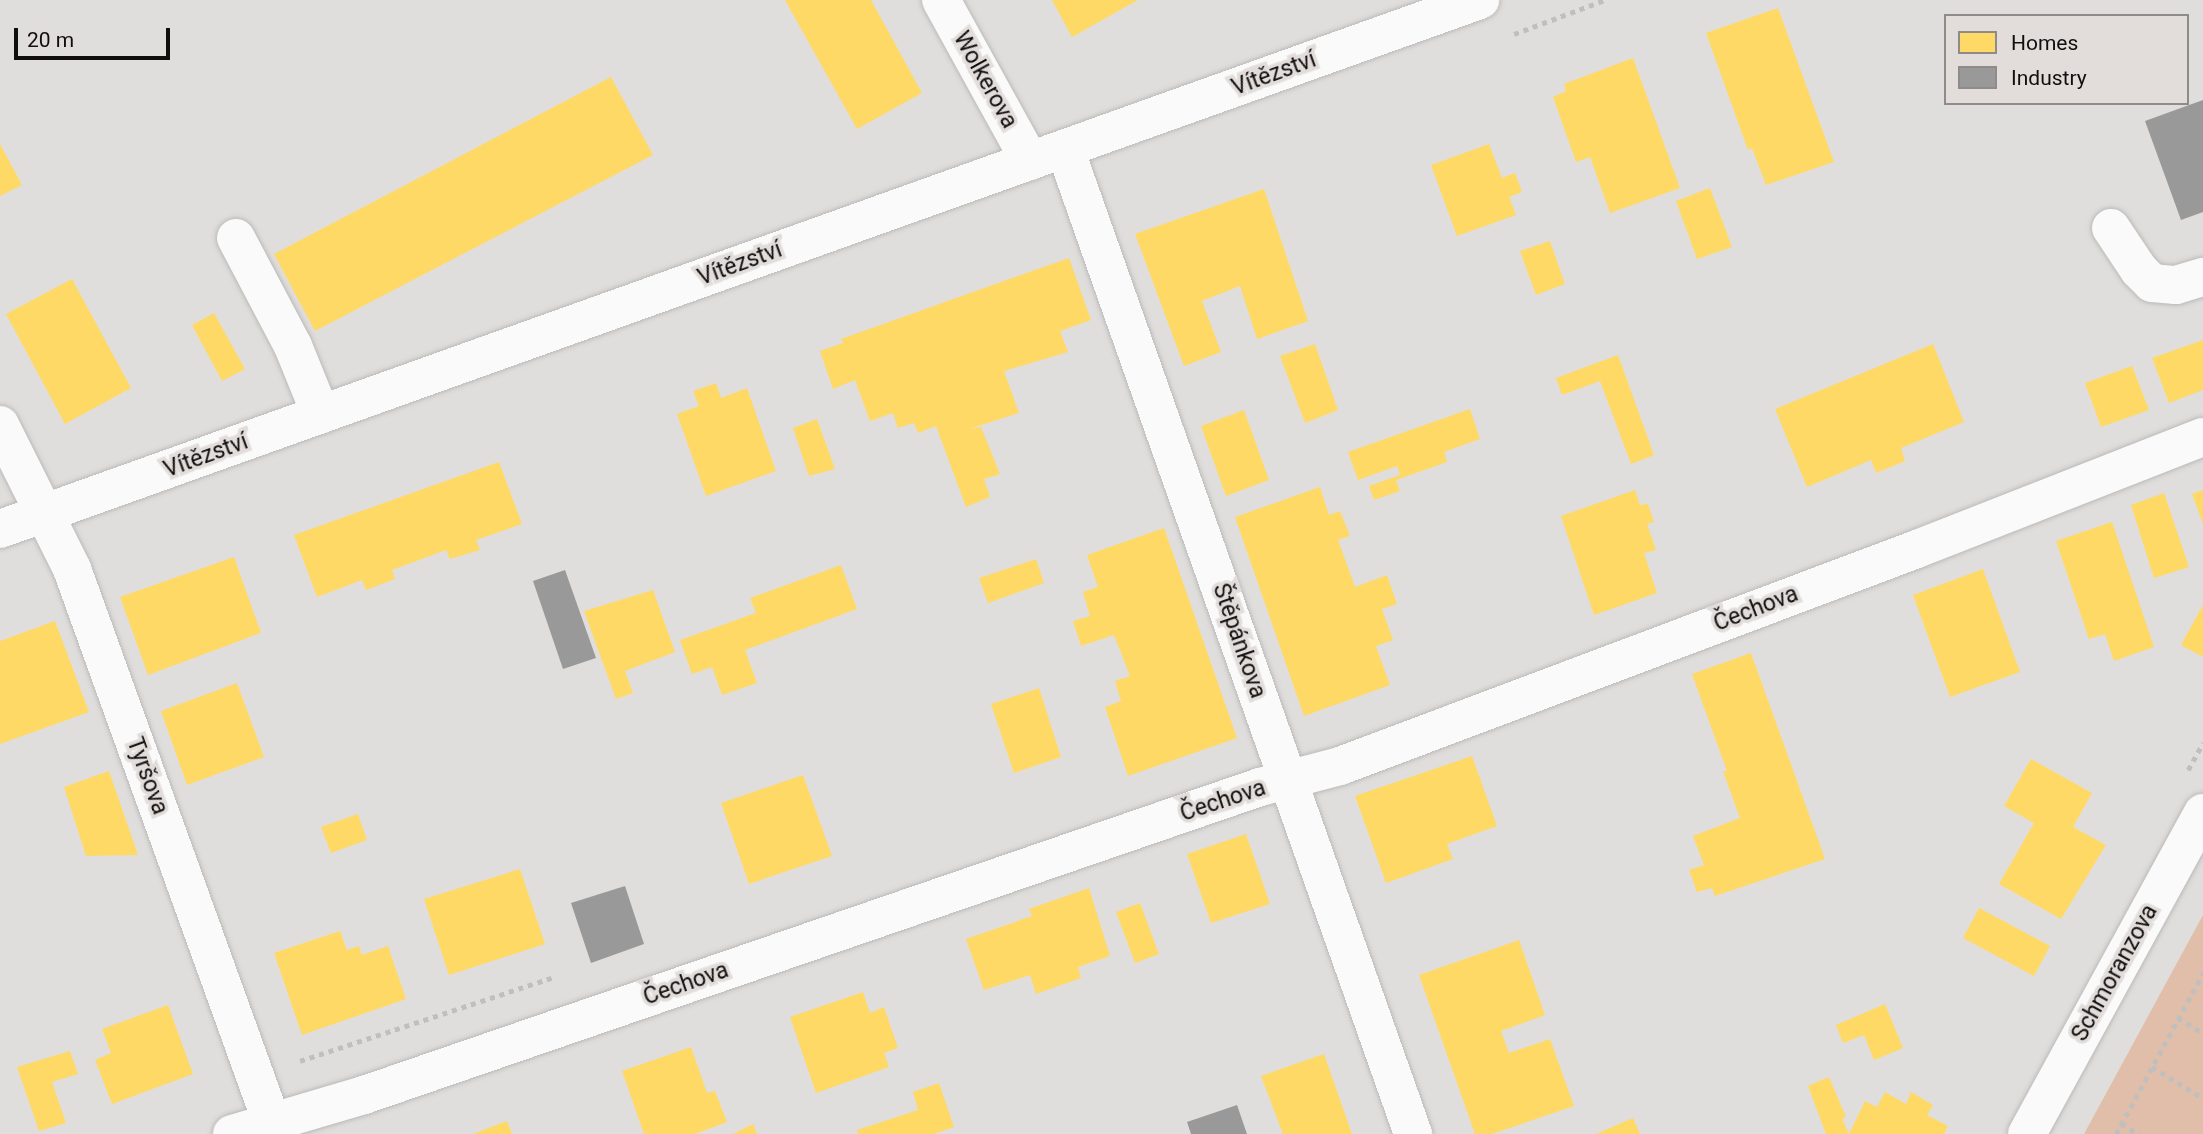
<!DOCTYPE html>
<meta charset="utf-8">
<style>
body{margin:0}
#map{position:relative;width:2203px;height:1134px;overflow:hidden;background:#e0dedc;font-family:Roboto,sans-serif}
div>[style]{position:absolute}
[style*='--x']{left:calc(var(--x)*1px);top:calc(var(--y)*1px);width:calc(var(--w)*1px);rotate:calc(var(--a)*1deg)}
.green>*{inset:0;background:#e1bea9}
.homes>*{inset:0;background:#ffd966}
.industry>*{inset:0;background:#999}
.path>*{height:4.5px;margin-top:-2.25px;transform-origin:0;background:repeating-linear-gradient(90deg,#bfbfbe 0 5px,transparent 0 10px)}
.roads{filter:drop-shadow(0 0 2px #bbbab8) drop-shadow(0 0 2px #bbbab8)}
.minor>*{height:38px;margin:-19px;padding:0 19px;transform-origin:19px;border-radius:19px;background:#fafafa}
.major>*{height:38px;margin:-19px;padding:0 19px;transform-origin:19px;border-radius:19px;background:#fafafa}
span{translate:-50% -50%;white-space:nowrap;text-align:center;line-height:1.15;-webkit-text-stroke:7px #e2ddda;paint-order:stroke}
.street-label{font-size:23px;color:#110f0e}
.legend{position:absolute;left:1944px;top:14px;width:245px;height:91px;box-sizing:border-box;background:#e2ddda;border:2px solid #8e8b88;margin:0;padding:9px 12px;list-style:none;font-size:21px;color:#110f0e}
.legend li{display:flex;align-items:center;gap:14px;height:35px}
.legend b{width:35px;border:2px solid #8e8b88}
.scale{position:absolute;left:14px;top:28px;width:156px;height:32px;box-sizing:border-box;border:4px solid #110f0e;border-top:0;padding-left:9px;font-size:21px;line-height:24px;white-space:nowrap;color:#110f0e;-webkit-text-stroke:5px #e2ddda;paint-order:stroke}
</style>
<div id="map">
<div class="green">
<i style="clip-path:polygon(2203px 915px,2203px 1134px,2084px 1134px)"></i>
</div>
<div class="homes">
<i style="clip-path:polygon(785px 0,871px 0,922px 93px,857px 129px)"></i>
<i style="clip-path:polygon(1052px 0,1138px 0,1072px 37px)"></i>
<i style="clip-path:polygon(1778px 8px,1834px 162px,1766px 185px,1752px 148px,1748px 150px,1706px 33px)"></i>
<i style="clip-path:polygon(1633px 58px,1680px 188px,1610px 213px,1590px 157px,1576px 162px,1553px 97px,1566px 91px,1564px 84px)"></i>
<i style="clip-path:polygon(611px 77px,653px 155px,315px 331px,274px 254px)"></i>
<i style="clip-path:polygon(0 144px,22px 185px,0 196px)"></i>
<i style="clip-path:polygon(1489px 144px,1502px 178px,1515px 173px,1522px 192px,1509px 197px,1516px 215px,1457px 236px,1431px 165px)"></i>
<i style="clip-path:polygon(1710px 188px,1732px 247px,1697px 259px,1676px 201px)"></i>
<i style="clip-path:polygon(1264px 189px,1308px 321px,1257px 339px,1240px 286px,1202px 301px,1221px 352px,1184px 366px,1135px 234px)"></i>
<i style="clip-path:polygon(1550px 241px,1565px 284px,1536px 295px,1520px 251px)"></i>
<i style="clip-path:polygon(1069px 258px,1091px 320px,1060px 331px,1068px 352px,1004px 371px,1019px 413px,969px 429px,981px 427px,1000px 474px,984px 479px,990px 497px,966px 507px,936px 426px,918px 433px,914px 423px,898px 428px,893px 413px,870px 421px,855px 380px,833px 389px,820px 351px,843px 343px,841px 339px)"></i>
<i style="clip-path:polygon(72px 279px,131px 388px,65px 424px,6px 314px)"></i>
<i style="clip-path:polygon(214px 313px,245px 369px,222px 381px,192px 325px)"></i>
<i style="clip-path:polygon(2203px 340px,2203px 390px,2169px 403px,2152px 358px)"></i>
<i style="clip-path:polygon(1315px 344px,1338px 410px,1305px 423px,1280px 356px)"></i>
<i style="clip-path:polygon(1933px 344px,1964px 422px,1901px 448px,1905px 461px,1876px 473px,1871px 460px,1807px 487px,1775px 409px)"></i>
<i style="clip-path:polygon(1618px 355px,1654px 455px,1631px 464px,1600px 381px,1562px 395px,1556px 378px)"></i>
<i style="clip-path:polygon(2132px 366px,2149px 410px,2101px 427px,2085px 383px)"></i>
<i style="clip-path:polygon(716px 383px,721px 398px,747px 388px,776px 471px,706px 496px,677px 414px,699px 406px,693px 391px)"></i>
<i style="clip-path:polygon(1470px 409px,1480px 439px,1444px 452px,1447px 462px,1396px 480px,1400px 491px,1374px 500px,1369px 486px,1400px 475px,1397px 466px,1358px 480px,1348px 452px)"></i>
<i style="clip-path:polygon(1244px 410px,1269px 480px,1226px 496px,1201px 426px)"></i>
<i style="clip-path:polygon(817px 419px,835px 469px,809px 476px,793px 428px)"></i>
<i style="clip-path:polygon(499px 462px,522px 524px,476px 540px,480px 550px,450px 559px,446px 550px,392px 570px,395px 579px,366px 590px,362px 580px,317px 597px,294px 535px)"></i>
<i style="clip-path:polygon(1320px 487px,1329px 515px,1340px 511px,1350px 536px,1338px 540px,1355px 587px,1387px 575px,1397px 604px,1382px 609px,1393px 640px,1376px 646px,1390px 685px,1304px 716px,1235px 517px)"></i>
<i style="clip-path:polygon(1635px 490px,1640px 505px,1648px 504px,1654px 522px,1647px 524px,1656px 550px,1644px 553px,1657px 593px,1594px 615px,1561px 516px)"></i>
<i style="clip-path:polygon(2203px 490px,2203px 524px,2192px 494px)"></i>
<i style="clip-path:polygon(2164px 493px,2189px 567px,2154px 578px,2131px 505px)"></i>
<i style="clip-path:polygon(2112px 522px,2154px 647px,2114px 661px,2105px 634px,2089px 639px,2056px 541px)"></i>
<i style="clip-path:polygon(1164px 528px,1237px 738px,1128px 776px,1105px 707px,1121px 701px,1115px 681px,1130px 676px,1114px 635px,1081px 646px,1073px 621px,1090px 616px,1083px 592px,1098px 587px,1087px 555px)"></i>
<i style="clip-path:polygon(234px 557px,261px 633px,148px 675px,120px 597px)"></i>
<i style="clip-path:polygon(1036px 559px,1044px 583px,988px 603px,979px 578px)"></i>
<i style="clip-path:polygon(841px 565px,857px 609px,745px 650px,757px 683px,722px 695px,712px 667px,692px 674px,680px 640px,756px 613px,750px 598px)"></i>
<i style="clip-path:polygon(1983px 569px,2020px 672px,1950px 697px,1913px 595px)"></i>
<i style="clip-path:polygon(653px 590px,675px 652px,625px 671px,633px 693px,616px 699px,584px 611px)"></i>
<i style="clip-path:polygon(2203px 605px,2203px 657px,2181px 645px)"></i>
<i style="clip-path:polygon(55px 621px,89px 712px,0 744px,0 641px)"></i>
<i style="clip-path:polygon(1751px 653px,1825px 859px,1715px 896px,1712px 888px,1697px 892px,1689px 870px,1704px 865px,1693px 836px,1740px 818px,1723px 771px,1727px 771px,1692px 674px)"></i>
<i style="clip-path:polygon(237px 683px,264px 757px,187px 785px,161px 711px)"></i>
<i style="clip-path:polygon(1039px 688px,1061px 757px,1014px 773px,991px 704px)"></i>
<i style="clip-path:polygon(1472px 756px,1497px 826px,1447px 844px,1453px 859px,1386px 883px,1355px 796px)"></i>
<i style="clip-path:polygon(2031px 759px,2092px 793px,2073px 827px,2106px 845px,2061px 919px,1999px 884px,2034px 823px,2004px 806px)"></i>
<i style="clip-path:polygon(109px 771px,138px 855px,86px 856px,64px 787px)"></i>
<i style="clip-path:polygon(803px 775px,832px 856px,749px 884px,721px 803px)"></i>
<i style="clip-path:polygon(358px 814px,367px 840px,331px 853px,321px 827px)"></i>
<i style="clip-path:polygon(1246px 834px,1270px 904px,1211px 923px,1187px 854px)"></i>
<i style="clip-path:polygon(520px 869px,545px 944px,449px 975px,424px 899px)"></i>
<i style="clip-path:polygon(1089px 888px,1110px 956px,1078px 967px,1081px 978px,1036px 994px,1030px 975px,984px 990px,966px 939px,1032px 916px,1029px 909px)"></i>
<i style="clip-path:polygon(1140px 903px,1159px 954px,1135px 963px,1116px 912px)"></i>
<i style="clip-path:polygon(1979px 908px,2050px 946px,2034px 976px,1963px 938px)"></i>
<i style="clip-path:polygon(340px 931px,347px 950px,359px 946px,362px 955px,388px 946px,406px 999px,302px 1035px,274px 953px)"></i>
<i style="clip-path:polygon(1519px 940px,1545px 1015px,1501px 1031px,1509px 1053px,1550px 1039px,1574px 1106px,1492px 1134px,1475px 1134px,1419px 975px)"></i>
<i style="clip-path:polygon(863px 992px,870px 1013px,884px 1007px,898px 1048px,884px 1053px,889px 1067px,816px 1093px,790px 1017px)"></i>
<i style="clip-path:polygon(1885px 1004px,1903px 1048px,1874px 1060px,1864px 1035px,1843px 1043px,1836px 1025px)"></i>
<i style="clip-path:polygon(168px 1005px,193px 1074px,112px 1104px,95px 1060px,111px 1053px,102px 1029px)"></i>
<i style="clip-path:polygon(691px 1047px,707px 1093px,715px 1091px,727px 1122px,695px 1134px,644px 1134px,622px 1071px)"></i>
<i style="clip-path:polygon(70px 1051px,78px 1074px,52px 1082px,66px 1123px,39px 1131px,17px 1067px)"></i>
<i style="clip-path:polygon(1324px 1054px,1352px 1134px,1283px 1134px,1261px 1076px)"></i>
<i style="clip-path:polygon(1829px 1077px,1846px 1117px,1842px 1119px,1849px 1134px,1826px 1134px,1808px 1086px)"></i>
<i style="clip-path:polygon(939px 1083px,954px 1127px,934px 1134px,858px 1134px,857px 1130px,918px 1110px,913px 1092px)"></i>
<i style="clip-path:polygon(1885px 1092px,1906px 1104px,1911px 1092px,1933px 1105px,1927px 1115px,1948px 1126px,1944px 1134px,1849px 1134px,1865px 1101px,1877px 1107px)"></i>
<i style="clip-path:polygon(1633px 1118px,1640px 1134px,1596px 1134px)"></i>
<i style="clip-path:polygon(507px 1121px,512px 1134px,473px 1134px)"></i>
<i style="clip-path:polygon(753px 1124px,757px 1134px,733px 1134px)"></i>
</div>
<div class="industry">
<i style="clip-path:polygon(2203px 100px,2203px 212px,2181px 220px,2145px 121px)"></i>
<i style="clip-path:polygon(565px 570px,596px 658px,563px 669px,533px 581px)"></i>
<i style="clip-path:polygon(625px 886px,644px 944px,591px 963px,571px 903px)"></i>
<i style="clip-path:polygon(1237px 1105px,1247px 1134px,1191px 1134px,1187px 1122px)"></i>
</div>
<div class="path">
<i style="--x:1514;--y:34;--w:97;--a:-20.5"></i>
<i style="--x:2188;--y:770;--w:31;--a:-61"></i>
<i style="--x:2178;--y:1018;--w:29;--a:31"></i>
<i style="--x:300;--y:1061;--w:268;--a:-18.3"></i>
<i style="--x:2152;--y:1067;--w:60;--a:31.3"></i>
<i style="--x:2121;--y:1124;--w:21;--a:29"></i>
<i style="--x:2116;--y:1134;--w:183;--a:-61.6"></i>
</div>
<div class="roads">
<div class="minor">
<i style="--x:941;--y:0;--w:184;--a:61.1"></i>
<i style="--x:1065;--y:149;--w:1045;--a:70.54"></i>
<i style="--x:2111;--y:228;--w:50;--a:56.3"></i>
<i style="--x:2139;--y:270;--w:18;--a:45"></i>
<i style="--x:2152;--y:283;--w:24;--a:5"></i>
<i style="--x:2176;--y:285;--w:28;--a:-17"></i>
<i style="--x:236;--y:238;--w:122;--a:62.2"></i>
<i style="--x:293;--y:346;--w:74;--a:67.9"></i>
<i style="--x:0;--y:425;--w:161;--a:63.4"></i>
<i style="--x:72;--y:569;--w:601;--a:70.15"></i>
<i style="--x:232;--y:1134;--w:138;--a:-16.5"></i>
<i style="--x:364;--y:1095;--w:947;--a:-18.97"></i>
<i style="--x:1260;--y:787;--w:83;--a:-14.7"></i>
<i style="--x:1340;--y:766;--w:616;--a:-20.61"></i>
<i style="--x:1917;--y:549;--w:307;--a:-21.4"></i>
<i style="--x:2027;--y:1134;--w:366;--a:-61.3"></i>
</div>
<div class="major">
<i style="--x:0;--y:529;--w:1572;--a:-19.67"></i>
</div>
</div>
<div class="street-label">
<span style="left:1274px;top:74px;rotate:-20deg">Vítězství</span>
<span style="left:985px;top:80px;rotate:61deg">Wolkerova</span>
<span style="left:740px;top:264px;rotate:-20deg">Vítězství</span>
<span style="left:206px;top:456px;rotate:-20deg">Vítězství</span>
<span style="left:1756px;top:609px;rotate:-21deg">Čechova</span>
<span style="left:1239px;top:641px;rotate:71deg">Štěpánkova</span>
<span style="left:147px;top:776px;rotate:70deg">Tyršova</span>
<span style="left:1223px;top:801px;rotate:-18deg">Čechova</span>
<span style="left:2115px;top:973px;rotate:-61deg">Schmoranzova</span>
<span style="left:686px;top:984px;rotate:-19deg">Čechova</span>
</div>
<ul class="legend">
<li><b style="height:19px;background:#ffd966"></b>Homes</li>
<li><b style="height:19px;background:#999"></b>Industry</li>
</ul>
<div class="scale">20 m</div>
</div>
